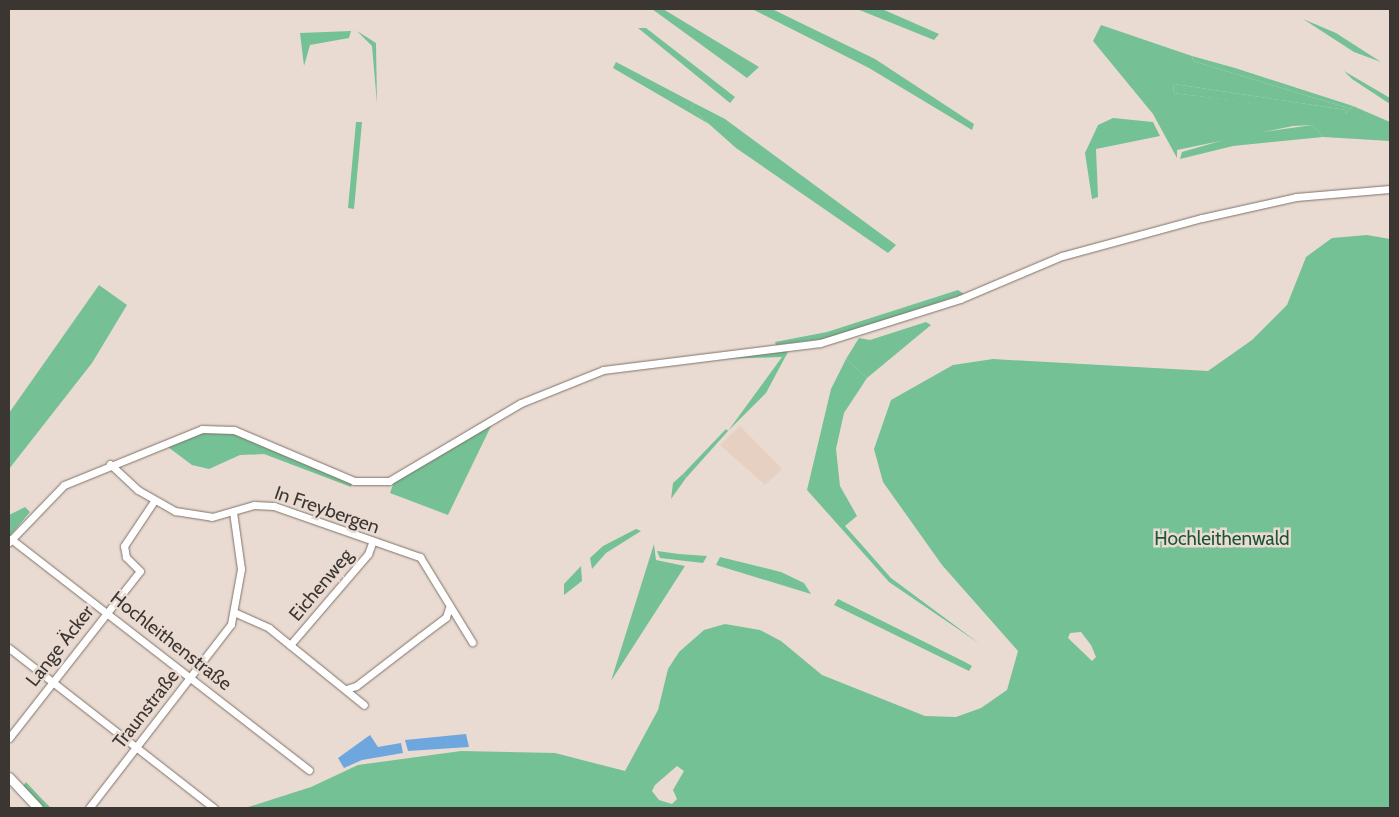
<!DOCTYPE html>
<meta charset="utf-8">
<style>
body{margin:0}
#map{position:relative;width:1399px;height:817px;overflow:hidden;background:#eadbd2;font-family:Cabin,sans-serif}
div>[style]{position:absolute}
[style*='--x']{left:calc(var(--x)*1px);top:calc(var(--y)*1px);width:calc(var(--w)*1px);rotate:calc(var(--a)*1deg)}
.built>*{inset:0;background:#e5d0c1}
.green>*{inset:0;background:#75c195}
.forest>*{inset:0;background:#74c195}
.water>*{inset:0;background:#6da7de}
.roads{filter:drop-shadow(0 0 1px #7f7269) drop-shadow(0 0 1px #7f7269)}
.minor>*{height:7px;margin:-3.5px;padding:0 3.5px;transform-origin:3.5px;border-radius:3.5px;background:#fff}
.tertiary>*{height:9px;margin:-4.5px;padding:0 4.5px;transform-origin:4.5px;border-radius:4.5px;background:#fff}
span{translate:-50% -50%;white-space:nowrap;text-align:center;line-height:1.15;-webkit-text-stroke:5px #eadbd2;paint-order:stroke}
.street-label{font-size:19px;color:#3c3632}
.park-label{font-size:19px;color:#1b5537}
.frame{position:absolute;inset:0;border:10px solid #3c3632;pointer-events:none}
</style>
<div id="map">
<div class="built">
<i style="clip-path:polygon(740px 426px,782px 469px,765px 485px,720px 445px)"></i>
</div>
<div class="green">
<i style="clip-path:polygon(652px 9px,663px 9px,759px 67px,747px 78px)"></i>
<i style="clip-path:polygon(1303px 19px,1336px 33px,1381px 62px,1354px 52px)"></i>
<i style="clip-path:polygon(evenodd,1101px 25px,1192px 56px,1193px 61px,1351px 109px,1353px 106px,1390px 122px,1390px 141px,1323px 137px,1312px 125px,1293px 126px,1177px 150px,1177px 158px,1153px 114px,1093px 41px,1101px 25px,1174px 84px,1346px 110px,1347px 114px,1173px 93px,1174px 84px)"></i>
<i style="clip-path:polygon(616px 62px,694px 103px,691px 108px,709px 124px,613px 68px)"></i>
<i style="clip-path:polygon(1344px 71px,1390px 98px,1390px 104px,1352px 79px)"></i>
<i style="clip-path:polygon(99px 285px,127px 305px,92px 363px,9px 469px,9px 413px)"></i>
<i style="clip-path:polygon(926px 322px,931px 325px,867px 378px,846px 359px,859px 338px,870px 340px)"></i>
<i style="clip-path:polygon(492px 424px,448px 515px,390px 493px,394px 482px)"></i>
<i style="clip-path:polygon(726px 429px,728px 431px,686px 478px,683px 474px)"></i>
<i style="clip-path:polygon(25px 507px,30px 512px,9px 537px,9px 515px)"></i>
<i style="clip-path:polygon(654px 544px,656px 560px,685px 566px,611px 681px)"></i>
<i style="clip-path:polygon(26px 782px,41px 798px,51px 808px,43px 808px,23px 786px)"></i>
</div>
<div class="forest">
<i style="clip-path:polygon(752px 9px,772px 9px,875px 59px,974px 124px,972px 130px,869px 68px)"></i>
<i style="clip-path:polygon(857px 9px,882px 9px,939px 34px,934px 40px)"></i>
<i style="clip-path:polygon(638px 28px,646px 28px,735px 97px,730px 103px)"></i>
<i style="clip-path:polygon(351px 31px,349px 38px,310px 45px,304px 66px,300px 33px)"></i>
<i style="clip-path:polygon(357px 31px,376px 43px,377px 104px,372px 46px)"></i>
<i style="clip-path:polygon(1192px 56px,1235px 68px,1353px 106px,1351px 109px,1193px 61px)"></i>
<i style="clip-path:polygon(1174px 84px,1346px 110px,1347px 115px,1173px 93px)"></i>
<i style="clip-path:polygon(694px 103px,725px 119px,896px 245px,888px 253px,736px 148px,691px 108px)"></i>
<i style="clip-path:polygon(1113px 118px,1153px 122px,1160px 136px,1096px 149px,1098px 197px,1092px 199px,1085px 153px,1098px 125px)"></i>
<i style="clip-path:polygon(356px 122px,362px 122px,354px 209px,348px 208px)"></i>
<i style="clip-path:polygon(1312px 125px,1323px 137px,1233px 146px,1180px 159px,1182px 152px,1241px 135px)"></i>
<i style="clip-path:polygon(evenodd,1367px 235px,1390px 239px,1390px 808px,245px 808px,311px 787px,358px 765px,461px 751px,555px 753px,625px 771px,658px 710px,668px 669px,679px 652px,704px 630px,725px 624px,760px 630px,781px 641px,822px 675px,925px 716px,956px 717px,981px 708px,1007px 690px,1018px 651px,942px 565px,883px 482px,874px 449px,891px 400px,953px 365px,993px 359px,1208px 371px,1252px 340px,1287px 305px,1306px 257px,1332px 238px,1367px 235px,1070px 633px,1081px 632px,1091px 645px,1096px 657px,1092px 661px,1068px 638px,1070px 633px,1367px 235px,677px 766px,684px 771px,673px 790px,677px 799px,672px 804px,659px 800px,652px 791px,655px 785px,677px 766px)"></i>
<i style="clip-path:polygon(958px 290px,964px 294px,830px 338px,776px 345px,775px 342px,827px 332px)"></i>
<i style="clip-path:polygon(789px 350px,766px 393px,728px 431px,782px 357px,719px 359px)"></i>
<i style="clip-path:polygon(846px 359px,867px 378px,844px 413px,836px 449px,840px 486px,857px 516px,845px 526px,891px 578px,980px 644px,889px 582px,807px 490px,831px 389px)"></i>
<i style="clip-path:polygon(203px 432px,242px 435px,352px 483px,351px 487px,264px 454px,240px 455px,209px 469px,192px 465px,168px 447px)"></i>
<i style="clip-path:polygon(683px 474px,686px 478px,671px 499px,673px 483px)"></i>
<i style="clip-path:polygon(636px 529px,641px 531px,606px 553px,592px 569px,590px 558px,603px 546px)"></i>
<i style="clip-path:polygon(657px 551px,679px 554px,707px 556px,703px 563px,660px 558px)"></i>
<i style="clip-path:polygon(720px 557px,781px 572px,804px 583px,811px 594px,716px 565px)"></i>
<i style="clip-path:polygon(581px 566px,582px 581px,564px 595px,564px 584px)"></i>
<i style="clip-path:polygon(838px 599px,965px 662px,972px 666px,969px 671px,834px 605px)"></i>
</div>
<div class="water">
<i style="clip-path:polygon(466px 734px,469px 747px,408px 751px,405px 740px)"></i>
<i style="clip-path:polygon(370px 735px,378px 747px,401px 743px,403px 753px,362px 760px,344px 768px,338px 758px)"></i>
</div>
<div class="roads">
<div class="minor">
<i style="--x:110;--y:464;--w:38;--a:43"></i>
<i style="--x:138;--y:490;--w:43;--a:29.6"></i>
<i style="--x:175;--y:511;--w:37;--a:9"></i>
<i style="--x:212;--y:517;--w:44;--a:-15.9"></i>
<i style="--x:254;--y:505;--w:20;--a:3"></i>
<i style="--x:274;--y:506;--w:155;--a:19.3"></i>
<i style="--x:420;--y:557;--w:100;--a:58.5"></i>
<i style="--x:11;--y:539;--w:377;--a:37.8"></i>
<i style="--x:9;--y:542;--w:79;--a:-46"></i>
<i style="--x:64;--y:485;--w:149;--a:-22.1"></i>
<i style="--x:202;--y:429;--w:32;--a:2"></i>
<i style="--x:234;--y:430;--w:130;--a:23"></i>
<i style="--x:354;--y:481;--w:35;--a:0"></i>
<i style="--x:389;--y:481;--w:153;--a:-30.6"></i>
<i style="--x:521;--y:403;--w:88;--a:-21.9"></i>
<i style="--x:603;--y:370;--w:219;--a:-7.1"></i>
<i style="--x:820;--y:343;--w:147;--a:-17.4"></i>
<i style="--x:960;--y:299;--w:111;--a:-22.9"></i>
<i style="--x:1062;--y:256;--w:145;--a:-15.2"></i>
<i style="--x:1202;--y:218;--w:96;--a:-12.6"></i>
<i style="--x:1296;--y:197;--w:94;--a:-4.9"></i>
<i style="--x:236;--y:613;--w:36;--a:24"></i>
<i style="--x:269;--y:628;--w:122;--a:39"></i>
<i style="--x:290;--y:645;--w:120;--a:-49.4"></i>
<i style="--x:368;--y:554;--w:12;--a:-70"></i>
<i style="--x:9;--y:648;--w:260;--a:38"></i>
<i style="--x:346;--y:689;--w:10;--a:-17"></i>
<i style="--x:356;--y:686;--w:82;--a:-37.6"></i>
<i style="--x:421;--y:636;--w:31;--a:-37"></i>
<i style="--x:446;--y:617;--w:9;--a:-72"></i>
<i style="--x:9;--y:738;--w:212;--a:-51.9"></i>
<i style="--x:140;--y:571;--w:20;--a:-135"></i>
<i style="--x:126;--y:557;--w:11;--a:-100"></i>
<i style="--x:124;--y:546;--w:54;--a:-56.3"></i>
<i style="--x:89;--y:808;--w:232;--a:-52.3"></i>
<i style="--x:231;--y:624;--w:56;--a:-79.7"></i>
<i style="--x:241;--y:569;--w:58;--a:-98"></i>
</div>
<div class="tertiary">
<i style="--x:9;--y:777;--w:42;--a:46.9"></i>
</div>
</div>
<div class="street-label">
<span style="left:327px;top:510px;rotate:19deg">In Freybergen</span>
<span style="left:321px;top:585px;rotate:-50deg">Eichenweg</span>
<span style="left:171px;top:641px;rotate:38deg">Hochleithenstraße</span>
<span style="left:60px;top:646px;rotate:-52deg">Lange Äcker</span>
<span style="left:146px;top:709px;rotate:-52deg">Traunstraße</span>
</div>
<div class="park-label">
<span style="left:1222px;top:539px">Hochleithenwald</span>
</div>
<div class="frame"></div>
</div>
